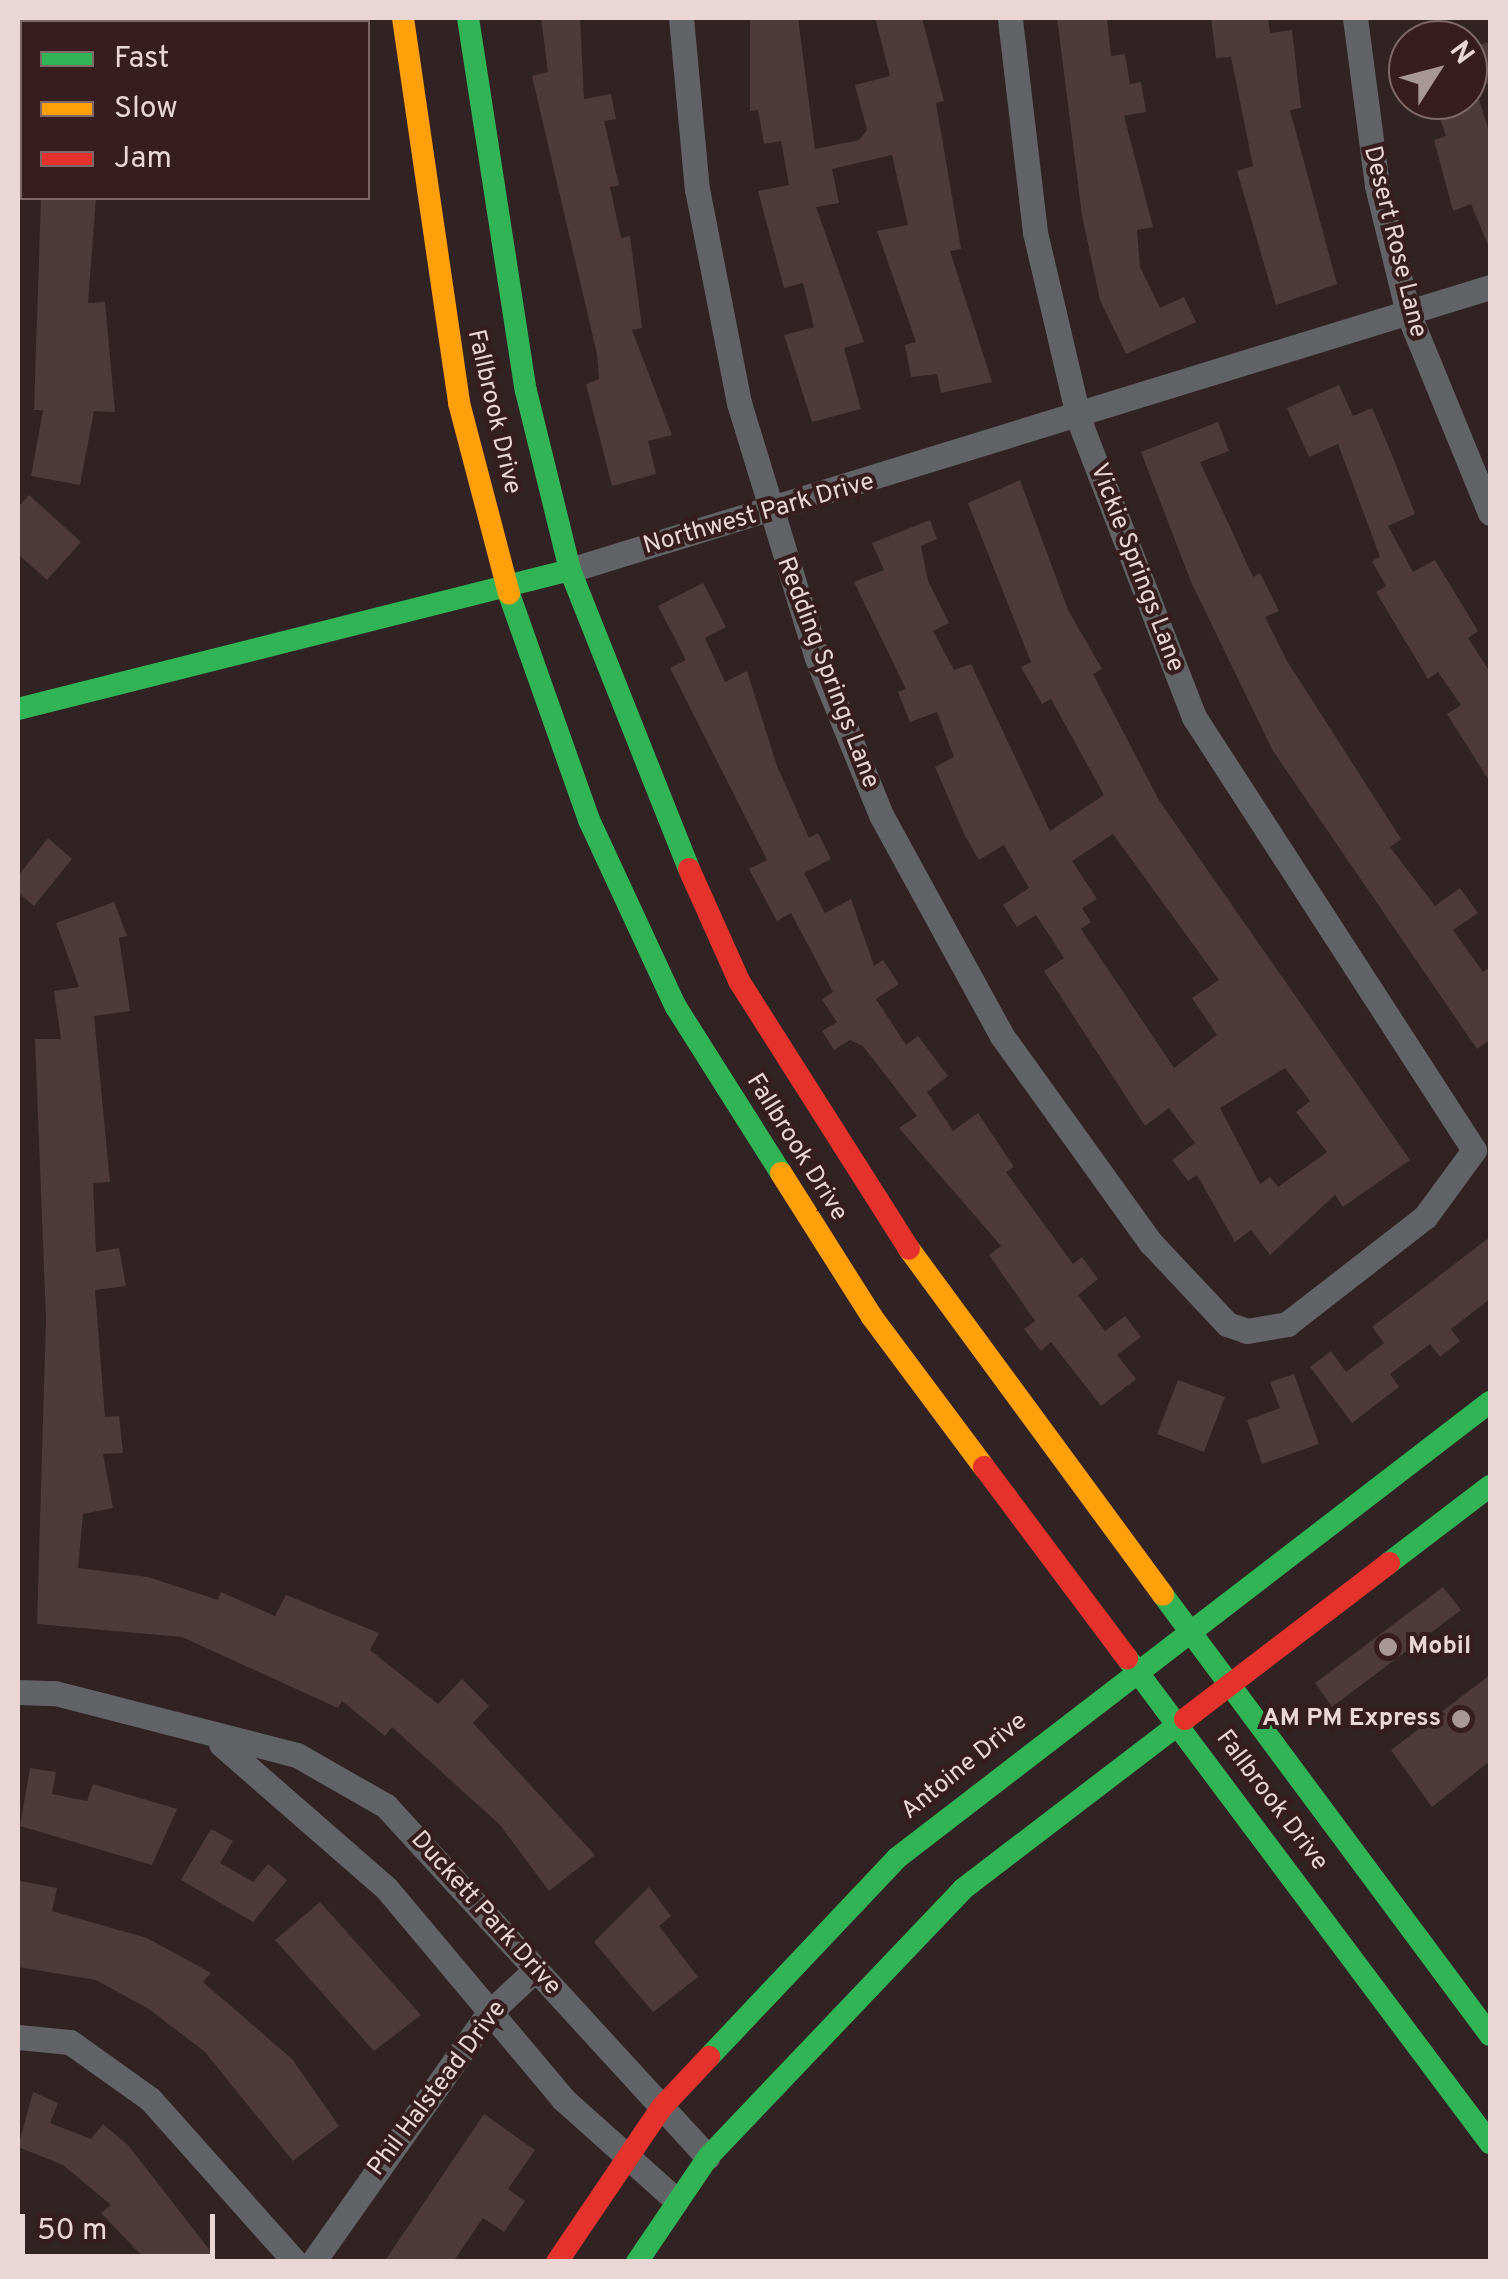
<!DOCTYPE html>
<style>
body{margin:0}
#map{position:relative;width:1508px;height:2279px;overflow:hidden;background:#312323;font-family:Overpass,sans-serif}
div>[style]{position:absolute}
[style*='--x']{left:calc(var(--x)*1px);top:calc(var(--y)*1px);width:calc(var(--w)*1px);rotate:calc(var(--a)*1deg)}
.building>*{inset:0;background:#4e3a3a}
.street>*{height:25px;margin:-12.5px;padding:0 12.5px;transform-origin:12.5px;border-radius:12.5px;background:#626366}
.fast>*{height:22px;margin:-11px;padding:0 11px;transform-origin:11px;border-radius:11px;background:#30b455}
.slow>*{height:22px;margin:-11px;padding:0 11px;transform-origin:11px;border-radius:11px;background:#ff9f0a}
.jam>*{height:22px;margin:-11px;padding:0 11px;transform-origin:11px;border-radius:11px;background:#e5322d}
.dots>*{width:28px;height:28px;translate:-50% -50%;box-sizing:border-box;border:5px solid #371d1d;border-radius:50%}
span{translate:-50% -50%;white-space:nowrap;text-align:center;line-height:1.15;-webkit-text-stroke:8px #371d1d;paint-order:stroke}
.street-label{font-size:25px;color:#e9d6d5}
.poi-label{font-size:25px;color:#e9d6d5;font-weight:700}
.left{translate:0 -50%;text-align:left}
.right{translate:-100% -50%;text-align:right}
.frame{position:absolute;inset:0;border:20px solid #e9d6d5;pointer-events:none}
.legend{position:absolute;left:20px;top:20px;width:350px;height:180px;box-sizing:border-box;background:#371d1d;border:2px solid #7e6767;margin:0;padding:12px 18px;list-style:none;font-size:30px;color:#e9d6d5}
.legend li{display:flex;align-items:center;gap:20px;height:50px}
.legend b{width:50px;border:2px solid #7e6767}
.north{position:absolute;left:1388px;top:20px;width:100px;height:100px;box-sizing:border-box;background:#371d1d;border:2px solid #7e6767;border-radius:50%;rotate:54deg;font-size:28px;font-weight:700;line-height:40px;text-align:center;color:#e9d6d5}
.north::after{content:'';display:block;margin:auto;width:35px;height:45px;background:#a99797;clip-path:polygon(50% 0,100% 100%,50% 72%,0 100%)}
.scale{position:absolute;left:20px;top:2214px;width:195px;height:45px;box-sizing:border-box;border:5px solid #e9d6d5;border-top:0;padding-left:12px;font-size:30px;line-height:35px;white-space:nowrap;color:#e9d6d5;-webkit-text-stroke:8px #371d1d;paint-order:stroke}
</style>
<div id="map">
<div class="building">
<i style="clip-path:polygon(541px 18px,580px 18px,584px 99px,611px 94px,616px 119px,604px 121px,619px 185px,610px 187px,621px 238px,630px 236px,642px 328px,632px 330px,672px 435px,648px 441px,656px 474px,612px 486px,586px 384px,599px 379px,597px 354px,532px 76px,548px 72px)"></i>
<i style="clip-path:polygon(750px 18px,798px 18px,815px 149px,859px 140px,867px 130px,855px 85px,890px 76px,875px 18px,922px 18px,944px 101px,936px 103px,961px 249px,950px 251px,992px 382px,941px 393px,937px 374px,911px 377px,905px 345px,916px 342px,877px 231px,908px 225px,892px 155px,832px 169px,839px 203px,816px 207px,864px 342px,844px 348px,861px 409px,812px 422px,784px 335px,814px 327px,803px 283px,784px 288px,758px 191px,789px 185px,781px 141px,764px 144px,758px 110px,750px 111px)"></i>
<i style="clip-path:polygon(1057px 18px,1107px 18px,1111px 56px,1125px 54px,1130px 84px,1141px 82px,1146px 112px,1124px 116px,1153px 227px,1137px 230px,1140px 267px,1160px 308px,1184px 297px,1196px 322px,1126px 354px,1100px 300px,1082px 216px)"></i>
<i style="clip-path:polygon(1211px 18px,1268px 18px,1270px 33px,1292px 30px,1301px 108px,1290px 110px,1337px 284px,1276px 305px,1237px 171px,1253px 166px,1231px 57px,1216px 58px)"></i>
<i style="clip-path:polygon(1490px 42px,1490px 83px,1468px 88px,1468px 47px)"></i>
<i style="clip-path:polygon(1478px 96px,1490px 135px,1490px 250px,1471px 204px,1453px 211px,1434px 140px,1446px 136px,1437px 109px)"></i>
<i style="clip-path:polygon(41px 198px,96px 198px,88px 303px,105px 302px,115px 412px,94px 411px,80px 485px,31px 476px,43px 410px,34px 410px)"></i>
<i style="clip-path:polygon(1339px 385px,1353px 416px,1372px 408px,1390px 450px,1415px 514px,1388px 526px,1413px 572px,1435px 560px,1478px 631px,1468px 638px,1490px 672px,1490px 782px,1447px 714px,1461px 705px,1438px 672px,1428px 679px,1376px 592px,1386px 586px,1372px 561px,1380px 557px,1338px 444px,1309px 457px,1287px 408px)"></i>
<i style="clip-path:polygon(1218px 422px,1229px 451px,1200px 462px,1253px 577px,1260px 573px,1279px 611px,1265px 617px,1287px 661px,1401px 839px,1390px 847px,1435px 906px,1460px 888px,1478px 913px,1453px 930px,1483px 972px,1490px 967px,1490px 1040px,1477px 1049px,1273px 751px,1192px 584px,1141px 452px)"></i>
<i style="clip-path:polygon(evenodd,1020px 480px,1068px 610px,1102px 669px,1093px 674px,1160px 802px,1410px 1160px,1343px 1207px,1335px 1195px,1270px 1255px,1251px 1230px,1235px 1242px,1197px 1175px,1188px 1181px,1172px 1160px,1195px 1143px,1169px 1108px,1145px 1126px,1044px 971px,1064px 958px,1036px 915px,1017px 927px,1003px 905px,1029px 888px,1004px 845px,979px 860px,965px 836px,935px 767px,954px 757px,937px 712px,910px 722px,898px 692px,906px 689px,854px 582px,884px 570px,872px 543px,930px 520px,937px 539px,921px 546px,928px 581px,949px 623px,933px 631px,954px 670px,971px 664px,1050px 831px,1104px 795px,1051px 699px,1042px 704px,1021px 667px,1031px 662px,968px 503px,1020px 480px,1113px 834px,1219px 980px,1192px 998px,1217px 1035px,1174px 1068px,1081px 929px,1091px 922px,1082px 908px,1097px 899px,1072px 861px,1113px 834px,1020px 480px,1285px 1068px,1310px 1101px,1296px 1112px,1327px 1152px,1278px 1187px,1270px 1177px,1260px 1184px,1220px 1108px,1285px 1068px)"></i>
<i style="clip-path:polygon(29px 495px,81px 542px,47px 580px,18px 554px,18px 507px)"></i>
<i style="clip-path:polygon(703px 583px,726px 627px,705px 638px,725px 682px,747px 671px,777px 766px,809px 838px,818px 833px,831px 859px,804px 873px,825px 913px,851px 899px,874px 966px,883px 960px,899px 984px,876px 999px,906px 1045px,918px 1036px,948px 1076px,927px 1092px,953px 1131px,978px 1113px,1014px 1167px,1006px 1172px,1073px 1264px,1082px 1257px,1098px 1279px,1078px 1295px,1105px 1331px,1125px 1316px,1141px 1337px,1117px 1355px,1136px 1379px,1101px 1406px,1051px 1342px,1041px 1351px,1024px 1329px,1035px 1321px,989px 1255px,1001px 1246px,899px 1128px,917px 1116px,863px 1046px,850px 1040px,834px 1050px,822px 1031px,837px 1022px,822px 1000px,833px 992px,791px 913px,777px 921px,749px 869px,767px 860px,670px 668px,686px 660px,658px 606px)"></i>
<i style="clip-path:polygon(48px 838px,72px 859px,34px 906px,18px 892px,18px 876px)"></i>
<i style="clip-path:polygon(114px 902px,127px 936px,119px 938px,130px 1011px,94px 1016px,110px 1182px,93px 1183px,96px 1252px,119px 1248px,126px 1286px,95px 1290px,105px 1417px,119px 1416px,123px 1453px,103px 1454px,113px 1508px,83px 1514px,78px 1568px,148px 1577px,218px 1600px,221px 1592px,275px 1616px,286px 1595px,379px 1633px,370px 1650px,438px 1704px,462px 1679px,489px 1706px,473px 1723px,595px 1855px,549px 1891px,500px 1825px,392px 1727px,385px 1736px,342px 1701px,338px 1708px,182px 1637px,37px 1624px,46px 1319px,35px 1039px,61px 1039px,54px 991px,79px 987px,56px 923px)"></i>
<i style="clip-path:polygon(1490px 1237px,1490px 1299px,1451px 1329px,1460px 1341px,1440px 1357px,1430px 1344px,1390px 1374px,1399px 1387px,1352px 1423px,1310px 1367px,1331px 1351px,1346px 1372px,1384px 1343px,1372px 1327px)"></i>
<i style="clip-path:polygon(1294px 1374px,1319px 1444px,1262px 1464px,1247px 1420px,1280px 1408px,1270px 1382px)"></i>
<i style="clip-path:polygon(1178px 1380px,1225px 1397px,1204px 1452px,1157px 1434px)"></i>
<i style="clip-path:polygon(1443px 1587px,1461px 1610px,1332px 1707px,1315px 1683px)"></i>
<i style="clip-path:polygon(1490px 1675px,1490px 1761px,1432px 1807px,1391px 1750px)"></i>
<i style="clip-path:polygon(30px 1768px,56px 1772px,52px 1794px,87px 1801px,93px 1784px,177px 1809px,152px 1865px,20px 1826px)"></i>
<i style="clip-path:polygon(211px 1829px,233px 1841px,220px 1863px,253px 1882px,268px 1864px,287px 1880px,253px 1922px,181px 1880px)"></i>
<i style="clip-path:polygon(20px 1881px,57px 1888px,52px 1911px,147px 1938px,211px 1973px,203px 1982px,292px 2059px,339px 2126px,293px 2161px,205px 2052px,149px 2009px,96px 1980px,18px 1967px)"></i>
<i style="clip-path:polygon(649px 1887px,671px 1916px,659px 1926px,698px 1977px,653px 2012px,594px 1942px)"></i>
<i style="clip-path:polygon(320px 1902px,421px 2015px,374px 2051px,275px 1940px)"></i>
<i style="clip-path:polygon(33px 2092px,58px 2103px,50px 2123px,91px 2139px,103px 2124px,128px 2145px,219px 2262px,148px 2262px,101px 2213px,111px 2205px,63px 2165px,18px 2147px)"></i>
<i style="clip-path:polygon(484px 2114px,535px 2150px,508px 2189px,525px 2201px,504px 2232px,483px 2218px,453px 2262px,384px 2262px)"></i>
</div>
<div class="street">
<i style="--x:681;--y:18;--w:172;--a:84.7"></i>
<i style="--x:697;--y:189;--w:218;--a:78.9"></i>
<i style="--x:739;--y:403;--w:267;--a:73"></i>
<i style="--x:817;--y:658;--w:170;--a:67.8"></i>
<i style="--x:881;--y:815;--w:252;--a:61.3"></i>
<i style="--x:1002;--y:1036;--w:255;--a:54.3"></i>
<i style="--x:1151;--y:1243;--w:111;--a:46.8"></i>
<i style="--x:1227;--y:1324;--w:21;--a:19"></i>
<i style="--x:1247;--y:1331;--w:41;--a:-9.9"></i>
<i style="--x:1287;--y:1324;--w:175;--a:-37.8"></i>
<i style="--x:1425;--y:1217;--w:83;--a:-53.8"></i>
<i style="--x:1474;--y:1150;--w:516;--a:-122.89"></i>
<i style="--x:1194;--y:717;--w:318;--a:-111.2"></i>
<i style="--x:1079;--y:420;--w:193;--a:-103.2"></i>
<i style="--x:1035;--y:232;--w:215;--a:-96.7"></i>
<i style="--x:1355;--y:18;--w:169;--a:82.5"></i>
<i style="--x:1377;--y:186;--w:131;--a:76.3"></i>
<i style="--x:1408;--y:313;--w:216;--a:67.7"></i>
<i style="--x:570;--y:570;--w:963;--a:-17.1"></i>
<i style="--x:18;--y:1692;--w:37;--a:2"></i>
<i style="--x:55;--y:1693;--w:250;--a:14.4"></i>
<i style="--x:297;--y:1755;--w:103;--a:29.8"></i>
<i style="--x:386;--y:1806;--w:476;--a:47.5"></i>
<i style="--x:221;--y:1744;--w:220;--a:41.1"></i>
<i style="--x:387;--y:1889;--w:274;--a:50"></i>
<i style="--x:563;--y:2099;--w:152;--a:41.8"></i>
<i style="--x:18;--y:2037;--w:52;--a:5.5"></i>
<i style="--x:70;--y:2042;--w:98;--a:35.5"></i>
<i style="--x:150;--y:2099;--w:218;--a:48.3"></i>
<i style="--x:313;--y:2262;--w:304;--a:-54.8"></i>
<i style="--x:488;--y:2014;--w:63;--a:-43.1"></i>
</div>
<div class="fast">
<i style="--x:468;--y:18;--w:377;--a:81.2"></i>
<i style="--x:526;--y:391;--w:184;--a:76.2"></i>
<i style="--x:570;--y:570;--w:322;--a:68.3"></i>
<i style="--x:509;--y:594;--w:240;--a:70.5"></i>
<i style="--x:589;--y:820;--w:206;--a:65.1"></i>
<i style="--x:676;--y:1007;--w:196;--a:57.7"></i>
<i style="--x:18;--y:709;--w:569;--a:-14.13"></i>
<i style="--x:1389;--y:1563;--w:127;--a:-37.3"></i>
<i style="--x:1163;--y:1595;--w:548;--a:53.38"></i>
<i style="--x:1127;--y:1658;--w:606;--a:53.19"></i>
<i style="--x:709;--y:2057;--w:274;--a:-46.6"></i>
<i style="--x:897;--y:1858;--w:748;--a:-37.56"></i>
<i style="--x:637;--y:2262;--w:127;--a:-55.9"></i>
<i style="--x:708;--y:2157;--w:370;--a:-46.4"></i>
<i style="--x:963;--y:1889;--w:280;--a:-37.4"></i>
</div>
<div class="slow">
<i style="--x:403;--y:18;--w:389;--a:81.7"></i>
<i style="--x:459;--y:403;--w:197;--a:75.3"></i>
<i style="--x:781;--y:1173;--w:170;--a:57.7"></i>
<i style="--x:872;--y:1317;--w:187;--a:53.3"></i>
<i style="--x:909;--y:1249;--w:429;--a:53.7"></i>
</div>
<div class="jam">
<i style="--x:689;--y:869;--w:123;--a:65.9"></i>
<i style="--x:739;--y:981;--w:317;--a:57.6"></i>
<i style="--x:984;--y:1467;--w:239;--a:53.2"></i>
<i style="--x:1185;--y:1719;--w:257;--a:-37.4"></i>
<i style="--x:557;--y:2262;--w:187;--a:-55.9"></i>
<i style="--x:662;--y:2107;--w:69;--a:-46.8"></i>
</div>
<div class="dots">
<i style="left:1388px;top:1647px;background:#a99797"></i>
<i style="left:1461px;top:1719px;background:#a99797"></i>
</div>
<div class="street-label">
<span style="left:1394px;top:242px;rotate:76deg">Desert Rose Lane</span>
<span style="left:493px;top:412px;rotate:77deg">Fallbrook Drive</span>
<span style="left:759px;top:515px;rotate:-16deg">Northwest Park Drive</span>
<span style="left:1136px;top:568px;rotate:69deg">Vickie Springs Lane</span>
<span style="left:827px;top:673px;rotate:69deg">Redding Springs Lane</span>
<span style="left:796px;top:1148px;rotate:58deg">Fallbrook Drive</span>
<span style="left:965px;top:1767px;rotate:-39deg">Antoine Drive</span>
<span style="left:1271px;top:1801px;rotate:53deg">Fallbrook Drive</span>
<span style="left:485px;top:1914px;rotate:48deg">Duckett Park Drive</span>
<span style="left:438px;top:2089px;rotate:-53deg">Phil Halstead Drive</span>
</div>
<div class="poi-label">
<span class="left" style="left:1408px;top:1647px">Mobil</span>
<span class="right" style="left:1441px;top:1719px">AM PM Express</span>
</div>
<div class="frame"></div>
<ul class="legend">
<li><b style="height:12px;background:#30b455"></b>Fast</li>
<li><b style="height:12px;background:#ff9f0a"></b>Slow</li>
<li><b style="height:12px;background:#e5322d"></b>Jam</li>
</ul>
<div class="north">N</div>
<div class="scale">50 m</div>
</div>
